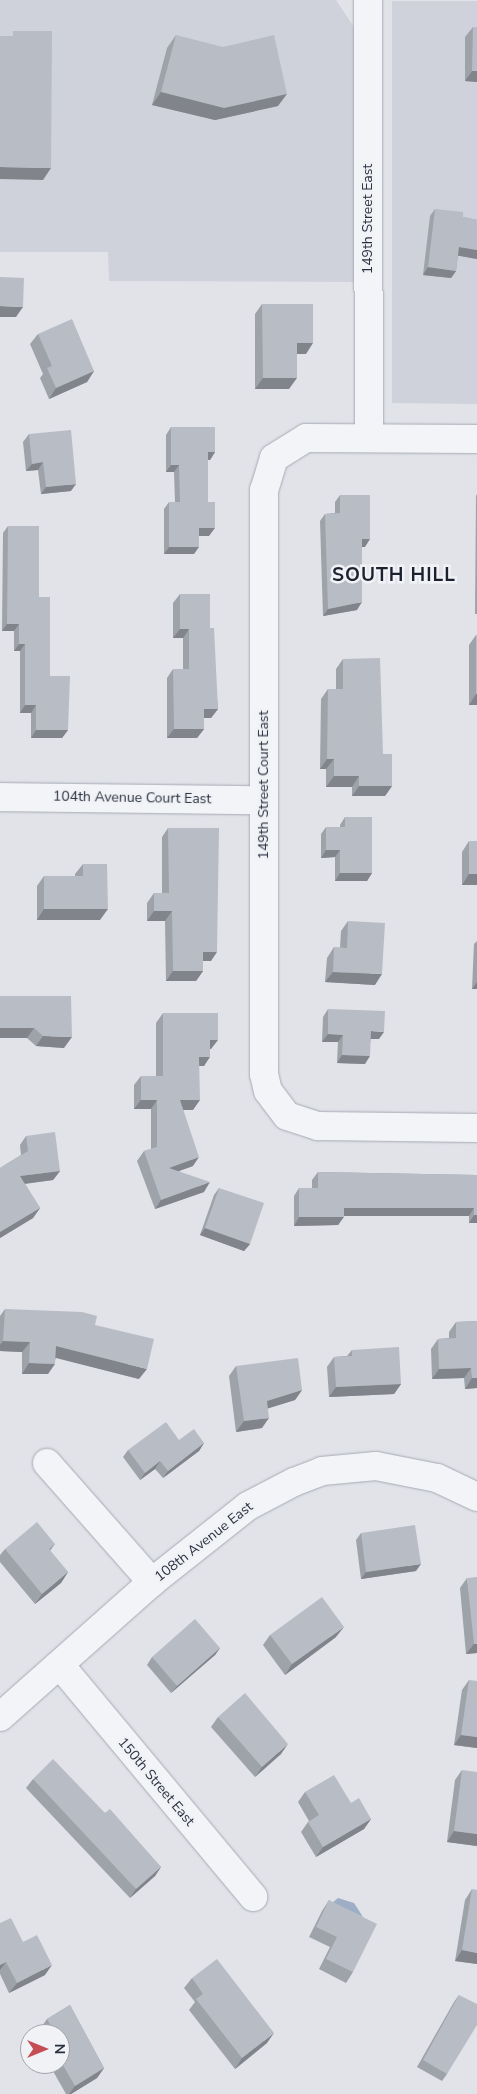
<!DOCTYPE html>
<style>
body{margin:0}
#map{position:relative;width:477px;height:2094px;overflow:hidden;background:#e1e3e9;font-family:"Nunito Sans",sans-serif}
div>[style]{position:absolute}
[style*='--x']{left:calc(var(--x)*1px);top:calc(var(--y)*1px);width:calc(var(--w)*1px);rotate:calc(var(--a)*1deg)}
.built>*{inset:0;background:#cfd2da}
.water>*{inset:0;background:#9eaec6}
.roads{filter:drop-shadow(0 0 1px #a6aab3) drop-shadow(0 0 1px #a6aab3)}
.minor>*{height:28px;margin:-14px;padding:0 14px;transform-origin:14px;border-radius:14px;background:#f3f4f7}
.wall>*{inset:0;background:#9ea2a9}
.shaded-wall>*{inset:0;background:#81848a}
.building>*{inset:0;background:#b8bcc5}
span{translate:-50% -50%;white-space:nowrap;text-align:center;line-height:1.15;-webkit-text-stroke:5px #f0f2f6;paint-order:stroke}
.street-label{font-size:14px;color:#2a303f}
.district-label{font-size:19px;color:#1c2130;font-weight:700;letter-spacing:1px}
.north{position:absolute;left:20px;top:2024px;width:50px;height:50px;box-sizing:border-box;background:#f0f2f6;border:1px solid #a1a4ad;border-radius:50%;rotate:90deg;font-size:14px;font-weight:700;line-height:20px;text-align:center;color:#2a303f}
.north::after{content:'';display:block;margin:auto;width:18px;height:22px;background:#c54e54;clip-path:polygon(50% 0,100% 100%,50% 72%,0 100%)}
</style>
<div id="map">
<div class="built">
<i style="clip-path:polygon(0 0,336px 0,356px 30px,354px 282px,109px 281px,108px 252px,0 252px)"></i>
<i style="clip-path:polygon(392px 1px,477px 1px,477px 404px,392px 403px)"></i>
</div>
<div class="water">
<i style="clip-path:polygon(338px 1898px,354px 1903px,363px 1917px,332px 1903px)"></i>
</div>
<div class="roads">
<div class="minor">
<i style="--x:368;--y:0;--w:438;--a:89.9"></i>
<i style="--x:477;--y:439;--w:171;--a:-179.7"></i>
<i style="--x:306;--y:438;--w:38;--a:148"></i>
<i style="--x:274;--y:458;--w:34;--a:107"></i>
<i style="--x:264;--y:490;--w:584;--a:90"></i>
<i style="--x:264;--y:1074;--w:17;--a:77"></i>
<i style="--x:268;--y:1091;--w:31;--a:53"></i>
<i style="--x:287;--y:1116;--w:33;--a:18"></i>
<i style="--x:318;--y:1126;--w:159;--a:0.7"></i>
<i style="--x:0;--y:797;--w:264;--a:0.7"></i>
<i style="--x:47;--y:1463;--w:159;--a:48.6"></i>
<i style="--x:60;--y:1665;--w:302;--a:50.2"></i>
<i style="--x:0;--y:1717;--w:203;--a:-41.6"></i>
<i style="--x:152;--y:1582;--w:122;--a:-38.4"></i>
<i style="--x:248;--y:1506;--w:52;--a:-27.6"></i>
<i style="--x:294;--y:1482;--w:30;--a:-21"></i>
<i style="--x:322;--y:1471;--w:54;--a:-5.3"></i>
<i style="--x:376;--y:1466;--w:62;--a:11.1"></i>
<i style="--x:437;--y:1478;--w:44;--a:25.4"></i>
</div>
</div>
<div class="wall">
<i style="clip-path:polygon(473px 27px,477px 27px,477px 82px,465px 81px,465px 37px)"></i>
<i style="clip-path:polygon(176px 35px,278px 106px,215px 120px,152px 105px,167px 48px)"></i>
<i style="clip-path:polygon(435px 209px,463px 217px,477px 220px,477px 259px,458px 255px,456px 271px,451px 278px,423px 275px,430px 216px)"></i>
<i style="clip-path:polygon(262px 304px,306px 354px,297px 354px,289px 389px,255px 389px,255px 314px)"></i>
<i style="clip-path:polygon(38px 334px,94px 371px,87px 382px,49px 399px,40px 378px,43px 374px,30px 344px)"></i>
<i style="clip-path:polygon(171px 427px,215px 452px,210px 460px,208px 460px,208px 502px,209px 536px,199px 536px,194px 554px,164px 554px,164px 509px,169px 502px,175px 502px,174px 472px,166px 472px,166px 435px)"></i>
<i style="clip-path:polygon(29px 434px,71px 491px,41px 494px,38px 470px,26px 471px,23px 442px)"></i>
<i style="clip-path:polygon(477px 494px,477px 614px,475px 614px,476px 496px)"></i>
<i style="clip-path:polygon(340px 495px,365px 547px,362px 547px,357px 610px,323px 616px,320px 521px,325px 514px,335px 513px,335px 502px)"></i>
<i style="clip-path:polygon(8px 526px,39px 597px,50px 676px,68px 730px,62px 738px,31px 738px,31px 713px,20px 713px,20px 651px,14px 651px,14px 631px,2px 631px,3px 533px)"></i>
<i style="clip-path:polygon(180px 594px,210px 628px,218px 709px,211px 718px,204px 718px,204px 729px,197px 738px,167px 738px,167px 678px,173px 669px,183px 669px,183px 638px,173px 638px,173px 603px)"></i>
<i style="clip-path:polygon(476px 635px,477px 705px,469px 705px,469px 645px)"></i>
<i style="clip-path:polygon(343px 659px,383px 754px,392px 786px,385px 796px,352px 796px,352px 787px,326px 787px,326px 769px,320px 769px,321px 699px,328px 689px,336px 689px,336px 669px)"></i>
<i style="clip-path:polygon(345px 817px,372px 873px,367px 881px,335px 881px,335px 857px,321px 858px,321px 834px,326px 827px,340px 827px,340px 825px)"></i>
<i style="clip-path:polygon(168px 828px,211px 961px,203px 961px,203px 971px,196px 981px,166px 981px,165px 921px,147px 921px,147px 903px,154px 893px,162px 893px,162px 837px)"></i>
<i style="clip-path:polygon(469px 841px,477px 885px,462px 885px,462px 852px)"></i>
<i style="clip-path:polygon(83px 864px,100px 920px,37px 920px,37px 886px,44px 876px,75px 876px,75px 874px)"></i>
<i style="clip-path:polygon(348px 921px,375px 985px,325px 982px,327px 958px,334px 947px,340px 948px,341px 931px)"></i>
<i style="clip-path:polygon(477px 941px,477px 989px,472px 989px,474px 944px)"></i>
<i style="clip-path:polygon(0 996px,64px 1048px,36px 1046px,27px 1038px,0 1038px)"></i>
<i style="clip-path:polygon(328px 1009px,379px 1039px,371px 1039px,365px 1064px,337px 1063px,338px 1042px,322px 1042px,323px 1017px)"></i>
<i style="clip-path:polygon(163px 1013px,211px 1049px,210px 1049px,204px 1066px,199px 1066px,193px 1110px,183px 1110px,193px 1166px,179px 1171px,204px 1192px,155px 1209px,137px 1161px,144px 1151px,151px 1149px,151px 1109px,134px 1109px,134px 1085px,141px 1076px,156px 1076px,156px 1023px)"></i>
<i style="clip-path:polygon(26px 1136px,60px 1171px,53px 1180px,25px 1184px,40px 1208px,33px 1218px,0 1238px,0 1168px,21px 1155px,20px 1145px)"></i>
<i style="clip-path:polygon(318px 1172px,477px 1175px,477px 1223px,469px 1223px,469px 1216px,344px 1216px,338px 1225px,294px 1226px,294px 1196px,299px 1188px,312px 1188px,312px 1180px)"></i>
<i style="clip-path:polygon(219px 1188px,250px 1244px,244px 1251px,200px 1235px,214px 1195px)"></i>
<i style="clip-path:polygon(5px 1309px,95px 1325px,139px 1379px,56px 1358px,48px 1374px,22px 1374px,22px 1352px,0 1351px,0 1316px)"></i>
<i style="clip-path:polygon(477px 1321px,477px 1388px,465px 1389px,464px 1378px,432px 1379px,431px 1349px,438px 1339px,449px 1338px,449px 1332px,456px 1322px)"></i>
<i style="clip-path:polygon(352px 1350px,401px 1384px,394px 1394px,329px 1397px,327px 1367px,334px 1357px,347px 1356px)"></i>
<i style="clip-path:polygon(236px 1366px,302px 1390px,295px 1400px,268px 1408px,262px 1428px,236px 1432px,229px 1376px)"></i>
<i style="clip-path:polygon(179px 1440px,204px 1443px,199px 1451px,163px 1478px,155px 1469px,140px 1480px,123px 1457px,128px 1450px)"></i>
<i style="clip-path:polygon(361px 1533px,416px 1571px,361px 1579px,356px 1540px)"></i>
<i style="clip-path:polygon(55px 1544px,50px 1551px,68px 1572px,61px 1583px,35px 1604px,0 1562px,0 1555px,5px 1549px)"></i>
<i style="clip-path:polygon(467px 1578px,477px 1653px,466px 1654px,460px 1588px)"></i>
<i style="clip-path:polygon(270px 1635px,336px 1637px,285px 1675px,263px 1645px)"></i>
<i style="clip-path:polygon(220px 1648px,215px 1655px,171px 1693px,147px 1665px,152px 1657px)"></i>
<i style="clip-path:polygon(469px 1680px,477px 1748px,454px 1745px,462px 1690px)"></i>
<i style="clip-path:polygon(218px 1717px,281px 1754px,255px 1777px,211px 1727px)"></i>
<i style="clip-path:polygon(462px 1770px,477px 1846px,447px 1842px,455px 1780px)"></i>
<i style="clip-path:polygon(33px 1779px,105px 1813px,161px 1867px,155px 1876px,130px 1898px,26px 1788px)"></i>
<i style="clip-path:polygon(305px 1792px,351px 1803px,371px 1819px,364px 1829px,316px 1857px,301px 1832px,308px 1822px,309px 1821px,298px 1802px)"></i>
<i style="clip-path:polygon(472px 1889px,477px 1964px,455px 1961px,465px 1900px)"></i>
<i style="clip-path:polygon(329px 1900px,353px 1972px,346px 1983px,319px 1969px,330px 1947px,309px 1937px,322px 1911px)"></i>
<i style="clip-path:polygon(0 1923px,23px 1942px,45px 1975px,9px 1993px,0 1974px)"></i>
<i style="clip-path:polygon(192px 1978px,267px 2043px,235px 2069px,189px 2010px,195px 2002px,184px 1988px)"></i>
<i style="clip-path:polygon(459px 1995px,447px 2074px,442px 2081px,417px 2067px,454px 2002px)"></i>
<i style="clip-path:polygon(70px 2005px,104px 2068px,97px 2078px,71px 2094px,66px 2094px,49px 2064px,60px 2064px,60px 2034px,43px 2034px,40px 2029px,47px 2019px)"></i>
</div>
<div class="shaded-wall">
<i style="clip-path:polygon(472px 71px,477px 71px,477px 82px,465px 81px)"></i>
<i style="clip-path:polygon(161px 92px,287px 94px,278px 106px,215px 120px,152px 105px)"></i>
<i style="clip-path:polygon(0 167px,51px 168px,43px 180px,0 179px)"></i>
<i style="clip-path:polygon(459px 247px,477px 250px,477px 259px,454px 255px)"></i>
<i style="clip-path:polygon(428px 267px,456px 271px,451px 278px,423px 275px)"></i>
<i style="clip-path:polygon(0 306px,23px 307px,16px 317px,0 317px)"></i>
<i style="clip-path:polygon(297px 343px,313px 343px,306px 354px,289px 354px)"></i>
<i style="clip-path:polygon(94px 371px,87px 382px,49px 399px,56px 388px)"></i>
<i style="clip-path:polygon(263px 378px,297px 378px,289px 389px,255px 389px)"></i>
<i style="clip-path:polygon(208px 452px,215px 452px,210px 460px,202px 460px)"></i>
<i style="clip-path:polygon(43px 462px,38px 470px,26px 471px,32px 464px)"></i>
<i style="clip-path:polygon(171px 465px,179px 465px,174px 472px,166px 472px)"></i>
<i style="clip-path:polygon(76px 484px,71px 491px,41px 494px,46px 487px)"></i>
<i style="clip-path:polygon(199px 528px,215px 528px,209px 536px,194px 536px)"></i>
<i style="clip-path:polygon(362px 539px,370px 539px,365px 547px,357px 547px)"></i>
<i style="clip-path:polygon(169px 547px,199px 547px,194px 554px,164px 554px)"></i>
<i style="clip-path:polygon(362px 602px,357px 610px,323px 616px,328px 609px)"></i>
<i style="clip-path:polygon(7px 624px,19px 624px,14px 631px,2px 631px)"></i>
<i style="clip-path:polygon(180px 629px,189px 629px,183px 638px,173px 638px)"></i>
<i style="clip-path:polygon(19px 644px,25px 644px,20px 651px,14px 651px)"></i>
<i style="clip-path:polygon(476px 694px,477px 694px,477px 705px,469px 705px)"></i>
<i style="clip-path:polygon(25px 705px,36px 705px,31px 713px,20px 713px)"></i>
<i style="clip-path:polygon(204px 709px,218px 709px,211px 718px,197px 718px)"></i>
<i style="clip-path:polygon(174px 729px,204px 729px,197px 738px,167px 738px)"></i>
<i style="clip-path:polygon(36px 730px,68px 730px,62px 738px,31px 738px)"></i>
<i style="clip-path:polygon(327px 759px,334px 759px,326px 769px,320px 769px)"></i>
<i style="clip-path:polygon(334px 776px,359px 776px,352px 787px,326px 787px)"></i>
<i style="clip-path:polygon(359px 786px,392px 786px,385px 796px,352px 796px)"></i>
<i style="clip-path:polygon(326px 850px,340px 850px,335px 857px,321px 858px)"></i>
<i style="clip-path:polygon(340px 873px,372px 873px,367px 881px,335px 881px)"></i>
<i style="clip-path:polygon(469px 874px,477px 874px,477px 885px,462px 885px)"></i>
<i style="clip-path:polygon(44px 909px,108px 909px,100px 920px,37px 920px)"></i>
<i style="clip-path:polygon(154px 911px,172px 911px,165px 921px,147px 921px)"></i>
<i style="clip-path:polygon(203px 952px,217px 952px,211px 961px,196px 961px)"></i>
<i style="clip-path:polygon(173px 971px,203px 971px,196px 981px,166px 981px)"></i>
<i style="clip-path:polygon(333px 972px,382px 974px,375px 985px,325px 982px)"></i>
<i style="clip-path:polygon(477px 982px,477px 989px,472px 989px)"></i>
<i style="clip-path:polygon(0 1028px,34px 1028px,27px 1038px,0 1038px)"></i>
<i style="clip-path:polygon(371px 1031px,384px 1032px,379px 1039px,366px 1039px)"></i>
<i style="clip-path:polygon(328px 1034px,343px 1035px,338px 1042px,322px 1042px)"></i>
<i style="clip-path:polygon(43px 1036px,72px 1037px,64px 1048px,36px 1046px)"></i>
<i style="clip-path:polygon(210px 1040px,218px 1040px,211px 1049px,204px 1049px)"></i>
<i style="clip-path:polygon(342px 1055px,370px 1056px,365px 1064px,337px 1063px)"></i>
<i style="clip-path:polygon(199px 1057px,210px 1057px,204px 1066px,193px 1066px)"></i>
<i style="clip-path:polygon(141px 1100px,157px 1100px,151px 1109px,134px 1109px)"></i>
<i style="clip-path:polygon(180px 1100px,200px 1100px,193px 1110px,173px 1110px)"></i>
<i style="clip-path:polygon(199px 1157px,193px 1166px,162px 1177px,169px 1168px)"></i>
<i style="clip-path:polygon(60px 1171px,53px 1180px,14px 1185px,20px 1176px)"></i>
<i style="clip-path:polygon(210px 1182px,204px 1192px,155px 1209px,161px 1200px)"></i>
<i style="clip-path:polygon(40px 1208px,33px 1218px,0 1238px,0 1232px)"></i>
<i style="clip-path:polygon(344px 1208px,474px 1208px,469px 1216px,338px 1216px)"></i>
<i style="clip-path:polygon(474px 1215px,477px 1215px,477px 1223px,469px 1223px)"></i>
<i style="clip-path:polygon(299px 1217px,344px 1217px,338px 1225px,294px 1226px)"></i>
<i style="clip-path:polygon(205px 1228px,250px 1244px,244px 1251px,200px 1235px)"></i>
<i style="clip-path:polygon(3px 1341px,30px 1342px,22px 1352px,0 1351px,0 1345px)"></i>
<i style="clip-path:polygon(56px 1346px,147px 1369px,139px 1379px,49px 1356px)"></i>
<i style="clip-path:polygon(29px 1363px,55px 1364px,48px 1374px,22px 1374px)"></i>
<i style="clip-path:polygon(471px 1368px,464px 1378px,432px 1379px,439px 1369px)"></i>
<i style="clip-path:polygon(472px 1378px,477px 1378px,477px 1388px,465px 1389px)"></i>
<i style="clip-path:polygon(401px 1384px,394px 1394px,329px 1397px,336px 1387px)"></i>
<i style="clip-path:polygon(302px 1390px,295px 1400px,260px 1411px,267px 1401px)"></i>
<i style="clip-path:polygon(269px 1418px,262px 1428px,236px 1432px,244px 1421px)"></i>
<i style="clip-path:polygon(204px 1443px,199px 1451px,163px 1478px,168px 1471px)"></i>
<i style="clip-path:polygon(160px 1461px,155px 1469px,140px 1480px,145px 1473px)"></i>
<i style="clip-path:polygon(421px 1564px,416px 1571px,361px 1579px,366px 1572px)"></i>
<i style="clip-path:polygon(68px 1572px,61px 1583px,35px 1604px,42px 1594px)"></i>
<i style="clip-path:polygon(344px 1627px,336px 1637px,285px 1675px,292px 1664px)"></i>
<i style="clip-path:polygon(474px 1644px,477px 1644px,477px 1653px,466px 1654px)"></i>
<i style="clip-path:polygon(220px 1648px,215px 1655px,171px 1693px,177px 1686px)"></i>
<i style="clip-path:polygon(461px 1735px,477px 1737px,477px 1748px,454px 1745px)"></i>
<i style="clip-path:polygon(288px 1744px,281px 1754px,255px 1777px,262px 1767px)"></i>
<i style="clip-path:polygon(371px 1819px,364px 1829px,316px 1857px,323px 1847px)"></i>
<i style="clip-path:polygon(454px 1831px,477px 1834px,477px 1846px,447px 1842px)"></i>
<i style="clip-path:polygon(161px 1867px,155px 1876px,130px 1898px,136px 1889px)"></i>
<i style="clip-path:polygon(462px 1950px,477px 1953px,477px 1964px,455px 1961px)"></i>
<i style="clip-path:polygon(6px 1962px,0 1970px,0 1965px)"></i>
<i style="clip-path:polygon(52px 1965px,45px 1975px,9px 1993px,17px 1983px)"></i>
<i style="clip-path:polygon(274px 2033px,267px 2043px,235px 2069px,242px 2058px)"></i>
<i style="clip-path:polygon(104px 2068px,97px 2078px,71px 2094px,69px 2094px,75px 2086px)"></i>
</div>
<div class="building">
<i style="clip-path:polygon(473px 27px,477px 27px,477px 71px,472px 71px)"></i>
<i style="clip-path:polygon(13px 31px,52px 31px,51px 168px,0 167px,0 36px,13px 36px)"></i>
<i style="clip-path:polygon(176px 35px,223px 47px,274px 35px,287px 94px,224px 108px,161px 92px)"></i>
<i style="clip-path:polygon(435px 209px,463px 212px,463px 217px,477px 220px,477px 250px,459px 247px,456px 271px,428px 267px)"></i>
<i style="clip-path:polygon(0 277px,24px 278px,23px 307px,0 306px,0 309px)"></i>
<i style="clip-path:polygon(262px 304px,313px 304px,313px 343px,297px 343px,297px 378px,263px 378px)"></i>
<i style="clip-path:polygon(72px 319px,94px 371px,56px 388px,47px 368px,52px 366px,38px 334px)"></i>
<i style="clip-path:polygon(171px 427px,215px 427px,215px 452px,208px 452px,208px 502px,215px 502px,215px 528px,199px 528px,199px 547px,169px 547px,169px 502px,180px 502px,179px 465px,171px 465px)"></i>
<i style="clip-path:polygon(71px 430px,76px 484px,46px 487px,43px 462px,32px 464px,29px 434px)"></i>
<i style="clip-path:polygon(340px 495px,370px 495px,370px 539px,362px 539px,362px 602px,328px 609px,325px 514px,340px 513px)"></i>
<i style="clip-path:polygon(8px 526px,39px 526px,39px 597px,50px 597px,50px 676px,70px 676px,68px 730px,36px 730px,36px 705px,25px 705px,25px 644px,19px 644px,19px 624px,7px 624px)"></i>
<i style="clip-path:polygon(180px 594px,210px 594px,210px 628px,214px 628px,218px 709px,204px 709px,204px 729px,174px 729px,173px 669px,189px 669px,189px 629px,180px 629px)"></i>
<i style="clip-path:polygon(476px 635px,477px 635px,477px 694px,476px 694px)"></i>
<i style="clip-path:polygon(380px 658px,383px 754px,392px 754px,392px 786px,359px 786px,359px 776px,334px 776px,334px 759px,327px 759px,328px 689px,343px 689px,343px 659px)"></i>
<i style="clip-path:polygon(345px 817px,372px 817px,372px 873px,340px 873px,340px 850px,326px 850px,326px 827px,345px 827px)"></i>
<i style="clip-path:polygon(168px 828px,219px 828px,217px 952px,203px 952px,203px 971px,173px 971px,172px 911px,154px 911px,154px 893px,169px 893px)"></i>
<i style="clip-path:polygon(469px 841px,477px 841px,477px 874px,469px 874px)"></i>
<i style="clip-path:polygon(83px 864px,107px 864px,108px 909px,44px 909px,44px 876px,83px 876px)"></i>
<i style="clip-path:polygon(348px 921px,385px 923px,382px 974px,333px 972px,334px 947px,347px 948px)"></i>
<i style="clip-path:polygon(0 996px,71px 996px,72px 1037px,43px 1036px,34px 1028px,0 1028px)"></i>
<i style="clip-path:polygon(328px 1009px,385px 1011px,384px 1032px,371px 1031px,370px 1056px,342px 1055px,343px 1035px,328px 1034px)"></i>
<i style="clip-path:polygon(163px 1013px,218px 1013px,218px 1040px,210px 1040px,210px 1057px,199px 1057px,200px 1100px,180px 1100px,199px 1157px,169px 1168px,210px 1182px,161px 1200px,144px 1151px,157px 1147px,157px 1100px,141px 1100px,141px 1076px,163px 1076px)"></i>
<i style="clip-path:polygon(55px 1132px,60px 1171px,20px 1176px,40px 1208px,0 1232px,0 1168px,28px 1151px,26px 1136px)"></i>
<i style="clip-path:polygon(318px 1172px,477px 1175px,477px 1215px,474px 1215px,474px 1208px,344px 1208px,344px 1217px,299px 1217px,299px 1188px,318px 1188px)"></i>
<i style="clip-path:polygon(219px 1188px,264px 1203px,250px 1244px,205px 1228px)"></i>
<i style="clip-path:polygon(5px 1309px,82px 1312px,97px 1316px,95px 1325px,154px 1339px,147px 1369px,56px 1346px,55px 1364px,29px 1363px,30px 1342px,3px 1341px)"></i>
<i style="clip-path:polygon(477px 1321px,477px 1378px,472px 1378px,471px 1368px,439px 1369px,438px 1339px,456px 1338px,456px 1322px)"></i>
<i style="clip-path:polygon(399px 1347px,401px 1384px,336px 1387px,334px 1357px,352px 1356px,352px 1350px)"></i>
<i style="clip-path:polygon(298px 1358px,302px 1390px,267px 1401px,269px 1418px,244px 1421px,236px 1366px)"></i>
<i style="clip-path:polygon(166px 1422px,179px 1440px,194px 1429px,204px 1443px,168px 1471px,160px 1461px,145px 1473px,128px 1450px)"></i>
<i style="clip-path:polygon(37px 1522px,55px 1544px,49px 1549px,68px 1572px,42px 1594px,5px 1549px)"></i>
<i style="clip-path:polygon(415px 1525px,421px 1564px,366px 1572px,361px 1533px)"></i>
<i style="clip-path:polygon(477px 1577px,477px 1644px,474px 1644px,467px 1578px)"></i>
<i style="clip-path:polygon(322px 1597px,344px 1627px,292px 1664px,270px 1635px)"></i>
<i style="clip-path:polygon(195px 1619px,220px 1648px,177px 1686px,152px 1657px)"></i>
<i style="clip-path:polygon(469px 1680px,477px 1681px,477px 1737px,461px 1735px)"></i>
<i style="clip-path:polygon(245px 1693px,288px 1744px,262px 1767px,218px 1717px)"></i>
<i style="clip-path:polygon(53px 1759px,105px 1813px,110px 1809px,161px 1867px,136px 1889px,33px 1779px)"></i>
<i style="clip-path:polygon(462px 1770px,477px 1772px,477px 1834px,454px 1831px)"></i>
<i style="clip-path:polygon(334px 1775px,351px 1803px,359px 1798px,371px 1819px,323px 1847px,308px 1822px,319px 1815px,305px 1792px)"></i>
<i style="clip-path:polygon(472px 1889px,477px 1890px,477px 1953px,462px 1950px)"></i>
<i style="clip-path:polygon(329px 1900px,377px 1924px,353px 1972px,326px 1959px,337px 1937px,316px 1927px)"></i>
<i style="clip-path:polygon(11px 1918px,23px 1942px,37px 1935px,52px 1965px,17px 1983px,6px 1962px,0 1965px,0 1923px)"></i>
<i style="clip-path:polygon(217px 1959px,274px 2033px,242px 2058px,196px 1999px,203px 1994px,192px 1978px)"></i>
<i style="clip-path:polygon(459px 1995px,477px 2004px,477px 2025px,447px 2074px,423px 2060px)"></i>
<i style="clip-path:polygon(70px 2005px,104px 2068px,75px 2086px,60px 2060px,60px 2034px,49px 2034px,54px 2031px,47px 2019px)"></i>
</div>
<div class="street-label">
<span style="left:368px;top:219px;rotate:-90deg">149th Street East</span>
<span style="left:264px;top:785px;rotate:-90deg">149th Street Court East</span>
<span style="left:132px;top:798px;rotate:1deg">104th Avenue Court East</span>
<span style="left:204px;top:1542px;rotate:-38deg">108th Avenue East</span>
<span style="left:156px;top:1782px;rotate:50deg">150th Street East</span>
</div>
<div class="district-label">
<span style="left:394px;top:576px">SOUTH HILL</span>
</div>
<div class="north">N</div>
</div>
